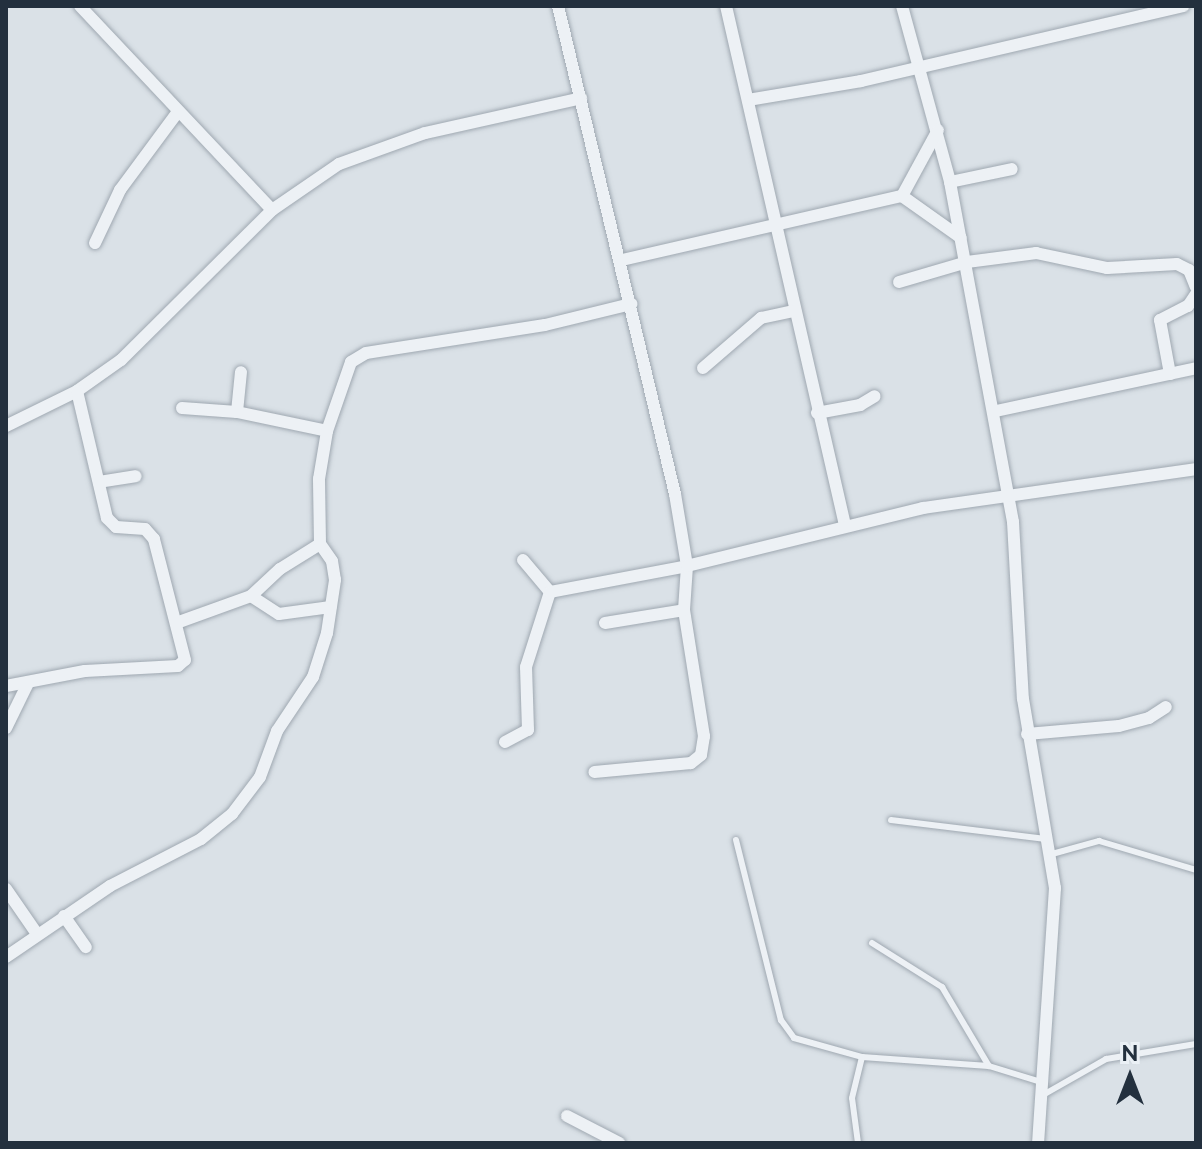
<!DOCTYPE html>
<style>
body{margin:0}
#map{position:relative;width:1202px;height:1149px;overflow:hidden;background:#dae1e7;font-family:Raleway,sans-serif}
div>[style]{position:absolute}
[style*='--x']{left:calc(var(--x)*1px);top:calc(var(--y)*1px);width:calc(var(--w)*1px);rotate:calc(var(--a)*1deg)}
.roads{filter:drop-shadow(0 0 2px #9fa8b1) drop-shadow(0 0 2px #9fa8b1)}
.lane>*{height:6px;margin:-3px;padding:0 3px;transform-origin:3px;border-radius:3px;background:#edf1f5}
.street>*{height:12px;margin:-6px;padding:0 6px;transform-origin:6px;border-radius:6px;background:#edf1f5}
span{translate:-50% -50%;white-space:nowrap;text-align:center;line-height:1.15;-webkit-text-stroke:6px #eaf0f5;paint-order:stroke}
.frame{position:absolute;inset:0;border:8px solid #23303e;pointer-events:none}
.north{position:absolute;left:1090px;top:1037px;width:80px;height:80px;-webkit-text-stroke:6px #eaf0f5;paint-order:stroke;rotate:0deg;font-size:22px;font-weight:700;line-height:32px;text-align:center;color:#23303e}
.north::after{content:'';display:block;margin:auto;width:28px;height:36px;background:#23303e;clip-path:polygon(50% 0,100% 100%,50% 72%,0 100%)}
</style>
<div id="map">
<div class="roads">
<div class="lane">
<i style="--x:891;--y:820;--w:156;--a:7"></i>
<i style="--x:736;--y:840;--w:186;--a:76"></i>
<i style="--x:781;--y:1020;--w:22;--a:54"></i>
<i style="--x:794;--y:1038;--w:71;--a:15.6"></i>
<i style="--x:862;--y:1057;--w:127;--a:4.1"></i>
<i style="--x:989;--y:1066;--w:54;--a:17.1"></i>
<i style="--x:1052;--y:854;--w:49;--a:-15.5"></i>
<i style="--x:1099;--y:841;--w:101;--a:16.6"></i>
<i style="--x:872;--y:943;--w:83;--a:32.2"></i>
<i style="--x:942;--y:987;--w:92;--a:59.3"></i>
<i style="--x:1043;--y:1095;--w:73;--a:-29.7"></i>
<i style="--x:1106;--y:1059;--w:91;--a:-9.5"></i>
<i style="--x:858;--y:1143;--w:45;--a:-97.6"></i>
<i style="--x:852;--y:1098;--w:42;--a:-76.3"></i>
</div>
<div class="street">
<i style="--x:80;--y:6;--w:280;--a:46.7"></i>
<i style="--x:558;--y:6;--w:502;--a:76.52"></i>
<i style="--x:675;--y:494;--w:73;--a:80.5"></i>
<i style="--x:687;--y:566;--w:44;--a:93.9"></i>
<i style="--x:684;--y:610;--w:128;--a:81"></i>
<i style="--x:704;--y:736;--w:19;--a:99"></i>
<i style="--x:701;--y:755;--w:13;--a:141"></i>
<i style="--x:691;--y:763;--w:97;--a:174.7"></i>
<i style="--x:726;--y:6;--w:532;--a:77.09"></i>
<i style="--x:902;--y:6;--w:182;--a:74.7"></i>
<i style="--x:950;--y:182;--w:346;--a:79.5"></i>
<i style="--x:1013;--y:522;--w:177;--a:86.8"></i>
<i style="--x:1023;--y:699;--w:192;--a:80.4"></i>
<i style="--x:1055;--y:888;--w:256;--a:93.8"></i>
<i style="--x:748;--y:100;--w:115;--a:-9.5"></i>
<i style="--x:861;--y:81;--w:331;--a:-13.1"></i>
<i style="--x:950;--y:182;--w:63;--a:-11.8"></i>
<i style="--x:902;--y:196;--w:75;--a:-61.4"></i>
<i style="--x:95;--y:243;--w:59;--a:-64.7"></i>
<i style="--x:120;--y:190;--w:96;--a:-53.5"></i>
<i style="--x:622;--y:260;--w:287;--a:-12.9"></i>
<i style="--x:902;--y:196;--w:72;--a:35.4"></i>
<i style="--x:899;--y:282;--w:71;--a:-16.4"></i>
<i style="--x:967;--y:262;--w:70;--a:-7.4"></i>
<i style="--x:1036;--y:253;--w:73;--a:11.9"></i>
<i style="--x:1107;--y:268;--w:70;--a:-3.3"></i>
<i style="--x:1177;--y:264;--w:13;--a:27"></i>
<i style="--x:1189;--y:270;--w:18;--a:68"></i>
<i style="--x:703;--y:368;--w:77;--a:-40.8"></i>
<i style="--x:761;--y:318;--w:35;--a:-12"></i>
<i style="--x:1170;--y:374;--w:55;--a:-100.5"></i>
<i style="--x:1160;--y:320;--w:31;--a:-27"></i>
<i style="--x:1188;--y:306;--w:14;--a:-56"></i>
<i style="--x:182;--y:408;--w:55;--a:4.2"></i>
<i style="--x:237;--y:412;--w:92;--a:11.9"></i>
<i style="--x:996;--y:411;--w:205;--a:-12.1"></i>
<i style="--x:237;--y:412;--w:40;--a:-84.3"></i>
<i style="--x:817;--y:413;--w:44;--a:-10.5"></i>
<i style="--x:860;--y:405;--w:17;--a:-31"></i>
<i style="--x:6;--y:426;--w:79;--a:-26.2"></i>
<i style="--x:77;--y:391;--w:54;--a:-35.2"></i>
<i style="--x:121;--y:360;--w:213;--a:-44.8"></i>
<i style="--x:272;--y:210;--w:81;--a:-34.5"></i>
<i style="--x:339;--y:164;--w:91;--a:-19.8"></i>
<i style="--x:425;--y:133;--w:160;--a:-12.6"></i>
<i style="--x:99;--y:482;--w:37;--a:-9"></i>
<i style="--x:523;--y:560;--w:42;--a:49.8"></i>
<i style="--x:251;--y:596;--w:33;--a:33"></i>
<i style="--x:279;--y:614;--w:52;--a:-7.7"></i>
<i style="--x:179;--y:622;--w:77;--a:-19.9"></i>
<i style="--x:251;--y:596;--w:40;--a:-43"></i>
<i style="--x:280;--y:569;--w:47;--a:-32"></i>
<i style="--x:605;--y:623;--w:80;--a:-9.3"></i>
<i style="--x:6;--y:686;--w:80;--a:-10.8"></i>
<i style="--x:85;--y:671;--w:93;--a:-3.1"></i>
<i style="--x:178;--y:666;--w:9;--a:-41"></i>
<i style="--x:185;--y:660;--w:125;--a:-104.4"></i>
<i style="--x:154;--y:539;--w:13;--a:-132"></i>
<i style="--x:145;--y:529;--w:29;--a:-176"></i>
<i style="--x:116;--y:527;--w:13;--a:-135"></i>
<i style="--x:107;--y:518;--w:130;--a:-103.3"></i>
<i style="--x:6;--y:728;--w:50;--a:-63.9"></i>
<i style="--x:1027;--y:734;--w:92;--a:-5"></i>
<i style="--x:1119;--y:726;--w:31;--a:-15"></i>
<i style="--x:1149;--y:718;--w:20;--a:-33"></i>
<i style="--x:505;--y:742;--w:26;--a:-28"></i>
<i style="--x:528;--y:730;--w:63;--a:-91.8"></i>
<i style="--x:526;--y:667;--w:79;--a:-72.3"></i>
<i style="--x:550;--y:592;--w:139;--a:-10.7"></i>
<i style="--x:687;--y:566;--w:243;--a:-13.8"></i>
<i style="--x:923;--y:508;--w:276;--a:-8.1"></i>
<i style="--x:6;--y:889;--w:55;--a:55.4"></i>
<i style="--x:64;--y:916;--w:38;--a:55"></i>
<i style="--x:6;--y:957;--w:126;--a:-34.3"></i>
<i style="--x:110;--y:886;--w:102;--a:-27.3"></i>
<i style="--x:201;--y:839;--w:40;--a:-39"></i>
<i style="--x:232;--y:814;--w:46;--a:-52.9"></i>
<i style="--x:260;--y:777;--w:49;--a:-69.7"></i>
<i style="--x:277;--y:731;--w:65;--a:-56.3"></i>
<i style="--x:313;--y:677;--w:46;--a:-72.3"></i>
<i style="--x:327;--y:633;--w:54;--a:-81.4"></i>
<i style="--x:335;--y:580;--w:19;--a:-99"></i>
<i style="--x:332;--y:561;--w:21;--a:-125"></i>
<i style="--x:320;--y:544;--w:65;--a:-90.9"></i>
<i style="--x:319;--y:479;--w:49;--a:-80.5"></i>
<i style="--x:327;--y:431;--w:73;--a:-70.8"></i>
<i style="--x:351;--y:362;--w:17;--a:-31"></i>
<i style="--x:366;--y:353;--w:181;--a:-8.9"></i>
<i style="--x:545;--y:325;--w:89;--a:-13.7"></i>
<i style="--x:567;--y:1116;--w:59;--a:27.4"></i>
</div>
</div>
<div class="frame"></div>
<div class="north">N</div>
</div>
